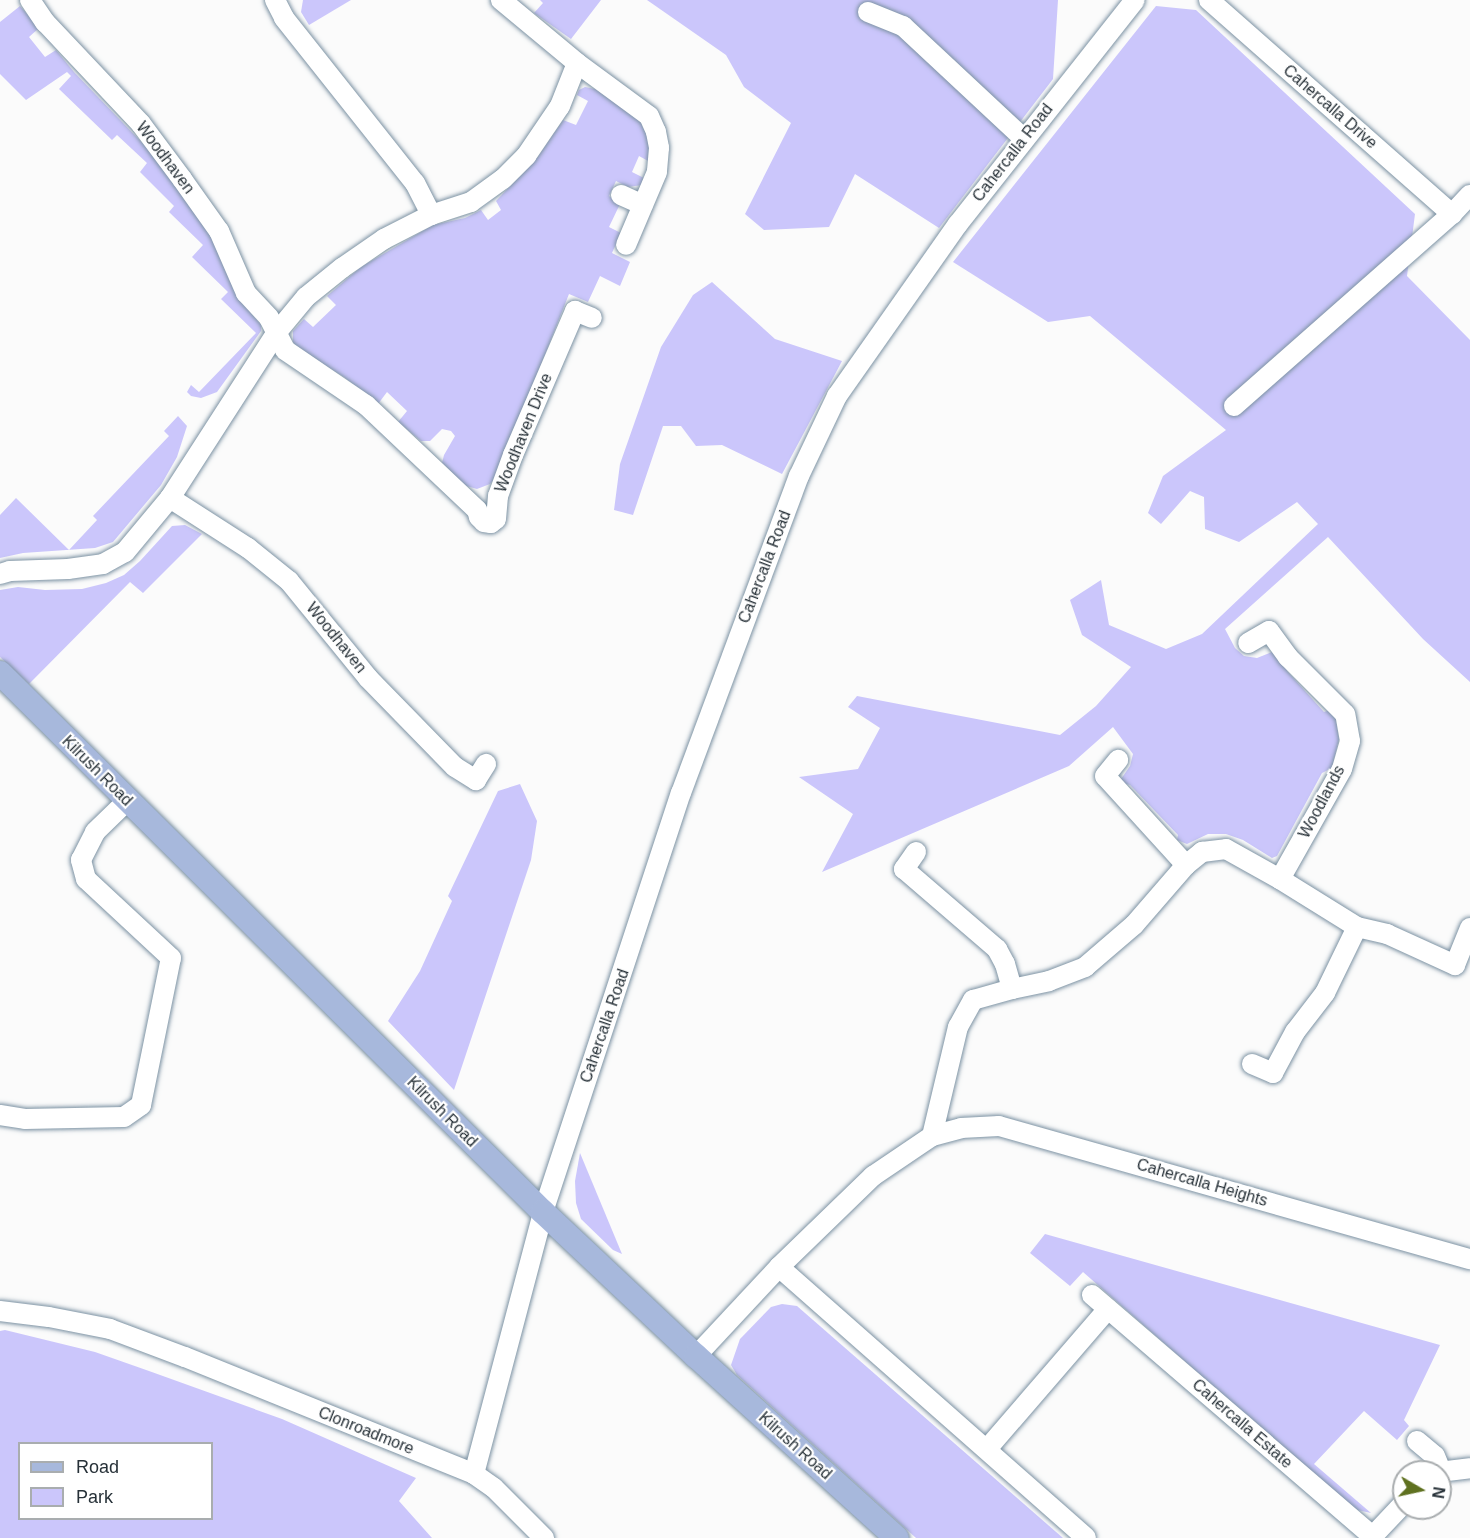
<!DOCTYPE html>
<style>
body{margin:0}
#map{position:relative;width:1470px;height:1538px;overflow:hidden;background:#fbfbfb;font-family:Arial,sans-serif}
div>[style]{position:absolute}
[style*='--x']{left:calc(var(--x)*1px);top:calc(var(--y)*1px);width:calc(var(--w)*1px);rotate:calc(var(--a)*1deg)}
.green>*{inset:0;background:#cbc6fb}
.roads{filter:drop-shadow(0 0 2px #7c92a3) drop-shadow(0 0 2px #7c92a3)}
.minor>*{height:20px;margin:-10px;padding:0 10px;transform-origin:10px;border-radius:10px;background:#fff}
.major>*{height:24px;margin:-12px;padding:0 12px;transform-origin:12px;border-radius:12px;background:#a7b8dc}
span{translate:-50% -50%;white-space:nowrap;text-align:center;line-height:1.15;-webkit-text-stroke:4.5px #fff;paint-order:stroke}
.street-label{font-size:16px;color:#273138}
.legend{position:absolute;left:18px;top:1442px;width:195px;height:78px;box-sizing:border-box;background:#fff;border:2px solid #a9adaf;margin:0;padding:8px 10px;list-style:none;font-size:18px;color:#273138}
.legend li{display:flex;align-items:center;gap:12px;height:30px}
.legend b{width:30px;border:2px solid #a9adaf}
.north{position:absolute;left:1392px;top:1460px;width:60px;height:60px;box-sizing:border-box;background:#fff;border:2px solid #a9adaf;border-radius:50%;rotate:99deg;font-size:16px;font-weight:700;line-height:24px;text-align:center;color:#273138}
.north::after{content:'';display:block;margin:auto;width:21px;height:27px;background:#5f7120;clip-path:polygon(50% 0,100% 100%,50% 72%,0 100%)}
</style>
<div id="map">
<div class="green">
<i style="clip-path:polygon(303px 0,351px 0,309px 25px,301px 12px)"></i>
<i style="clip-path:polygon(540px 0,601px 0,571px 39px,534px 13px,543px 3px)"></i>
<i style="clip-path:polygon(647px 0,1058px 0,1053px 79px,939px 228px,855px 174px,829px 227px,764px 230px,745px 214px,791px 123px,744px 87px,726px 55px)"></i>
<i style="clip-path:polygon(20px 6px,39px 28px,29px 37px,45px 57px,56px 50px,74px 72px,149px 150px,210px 234px,243px 303px,261px 325px,261px 331px,217px 392px,201px 398px,191px 396px,187px 392px,191px 385px,199px 392px,256px 333px,221px 299px,228px 292px,192px 257px,203px 245px,169px 212px,174px 206px,140px 172px,147px 163px,117px 135px,112px 140px,59px 89px,71px 76px,67px 72px,26px 100px,0 74px,0 22px)"></i>
<i style="clip-path:polygon(1156px 6px,1196px 10px,1415px 214px,1407px 276px,1470px 340px,1470px 682px,1423px 639px,1328px 537px,1225px 629px,1235px 648px,1244px 656px,1257px 658px,1272px 652px,1285px 661px,1287px 671px,1324px 712px,1330px 710px,1336px 720px,1339px 739px,1332px 768px,1322px 773px,1277px 856px,1272px 858px,1243px 840px,1226px 834px,1208px 834px,1187px 844px,1177px 840px,1178px 835px,1130px 785px,1119px 782px,1130px 766px,1133px 754px,1113px 727px,1069px 766px,822px 872px,853px 814px,799px 777px,858px 769px,880px 728px,848px 707px,857px 696px,1060px 735px,1096px 706px,1131px 667px,1082px 635px,1070px 600px,1101px 580px,1109px 625px,1166px 649px,1202px 634px,1318px 524px,1297px 502px,1239px 542px,1205px 529px,1204px 497px,1190px 491px,1161px 524px,1148px 513px,1163px 476px,1226px 430px,1090px 316px,1048px 322px,953px 262px)"></i>
<i style="clip-path:polygon(585px 87px,595px 89px,640px 120px,651px 145px,650px 162px,639px 156px,632px 172px,644px 178px,642px 185px,628px 187px,616px 181px,609px 196px,620px 204px,609px 227px,621px 233px,612px 253px,630px 262px,620px 286px,600px 276px,588px 302px,569px 294px,497px 476px,490px 484px,477px 489px,463px 485px,442px 463px,444px 455px,455px 436px,451px 431px,442px 429px,430px 441px,421px 441px,398px 422px,407px 411px,387px 392px,378px 404px,344px 377px,298px 349px,293px 342px,293px 331px,304px 319px,313px 327px,336px 305px,327px 296px,361px 267px,433px 225px,465px 218px,481px 210px,488px 220px,501px 210px,496px 201px,537px 158px,563px 120px,576px 125px,588px 101px,577px 95px,579px 90px)"></i>
<i style="clip-path:polygon(712px 282px,775px 339px,842px 361px,782px 474px,722px 445px,696px 446px,681px 426px,663px 426px,633px 515px,614px 510px,620px 464px,661px 347px,693px 295px)"></i>
<i style="clip-path:polygon(178px 416px,187px 426px,177px 457px,161px 485px,113px 542px,95px 548px,23px 553px,0 558px,0 515px,16px 498px,69px 550px,97px 520px,93px 516px,169px 436px,164px 431px)"></i>
<i style="clip-path:polygon(185px 525px,202px 534px,143px 593px,130px 582px,29px 684px,0 657px,0 590px,18px 587px,45px 590px,82px 589px,106px 583px,124px 575px,140px 561px,172px 526px)"></i>
<i style="clip-path:polygon(520px 784px,537px 821px,531px 860px,454px 1090px,388px 1021px,420px 971px,452px 901px,448px 896px,498px 791px)"></i>
<i style="clip-path:polygon(580px 1153px,622px 1254px,613px 1250px,581px 1219px,576px 1203px,575px 1181px)"></i>
<i style="clip-path:polygon(1045px 1234px,1440px 1345px,1404px 1420px,1409px 1426px,1397px 1440px,1364px 1411px,1314px 1464px,1371px 1513px,1353px 1509px,1083px 1272px,1070px 1286px,1030px 1253px)"></i>
<i style="clip-path:polygon(782px 1304px,797px 1306px,1063px 1538px,916px 1538px,737px 1375px,731px 1365px,740px 1339px,771px 1307px)"></i>
<i style="clip-path:polygon(evenodd,5px 1330px,95px 1352px,149px 1371px,282px 1419px,416px 1478px,399px 1501px,432px 1538px,0 1538px,0 1331px,5px 1330px,20px 1444px,212px 1444px,212px 1518px,20px 1518px,20px 1444px)"></i>
</div>
<div class="roads">
<div class="minor">
<i style="--x:30;--y:0;--w:27;--a:56"></i>
<i style="--x:45;--y:22;--w:140;--a:46.7"></i>
<i style="--x:141;--y:124;--w:69;--a:53.3"></i>
<i style="--x:182;--y:179;--w:64;--a:54.6"></i>
<i style="--x:219;--y:231;--w:68;--a:66.5"></i>
<i style="--x:246;--y:293;--w:34;--a:47"></i>
<i style="--x:269;--y:318;--w:36;--a:63"></i>
<i style="--x:285;--y:350;--w:98;--a:34.2"></i>
<i style="--x:366;--y:405;--w:153;--a:43.4"></i>
<i style="--x:477;--y:510;--w:7;--a:74"></i>
<i style="--x:479;--y:517;--w:7;--a:45"></i>
<i style="--x:484;--y:522;--w:7;--a:8"></i>
<i style="--x:491;--y:523;--w:6;--a:-39"></i>
<i style="--x:496;--y:519;--w:23;--a:-85"></i>
<i style="--x:498;--y:496;--w:44;--a:-69.9"></i>
<i style="--x:513;--y:455;--w:157;--a:-66.7"></i>
<i style="--x:575;--y:311;--w:18;--a:22"></i>
<i style="--x:275;--y:0;--w:20;--a:63"></i>
<i style="--x:284;--y:18;--w:211;--a:51.6"></i>
<i style="--x:415;--y:183;--w:36;--a:63"></i>
<i style="--x:1209;--y:0;--w:324;--a:41.4"></i>
<i style="--x:1452;--y:214;--w:26;--a:-47"></i>
<i style="--x:868;--y:12;--w:38;--a:22"></i>
<i style="--x:903;--y:26;--w:166;--a:43"></i>
<i style="--x:577;--y:63;--w:89;--a:36.4"></i>
<i style="--x:649;--y:116;--w:17;--a:66"></i>
<i style="--x:656;--y:132;--w:16;--a:79"></i>
<i style="--x:659;--y:148;--w:24;--a:95"></i>
<i style="--x:657;--y:172;--w:79;--a:113"></i>
<i style="--x:621;--y:195;--w:24;--a:24"></i>
<i style="--x:1234;--y:406;--w:290;--a:-41.4"></i>
<i style="--x:170;--y:498;--w:93;--a:32.7"></i>
<i style="--x:248;--y:548;--w:53;--a:38.8"></i>
<i style="--x:289;--y:581;--w:125;--a:50.8"></i>
<i style="--x:368;--y:678;--w:124;--a:45.7"></i>
<i style="--x:455;--y:767;--w:25;--a:32"></i>
<i style="--x:476;--y:780;--w:19;--a:-58"></i>
<i style="--x:0;--y:574;--w:10;--a:-17"></i>
<i style="--x:10;--y:571;--w:58;--a:-2"></i>
<i style="--x:68;--y:569;--w:35;--a:-8"></i>
<i style="--x:103;--y:564;--w:25;--a:-29"></i>
<i style="--x:125;--y:552;--w:70;--a:-50.2"></i>
<i style="--x:170;--y:498;--w:197;--a:-57.2"></i>
<i style="--x:277;--y:332;--w:45;--a:-50.4"></i>
<i style="--x:306;--y:297;--w:46;--a:-38.9"></i>
<i style="--x:342;--y:268;--w:51;--a:-34.6"></i>
<i style="--x:384;--y:239;--w:53;--a:-27.1"></i>
<i style="--x:431;--y:215;--w:42;--a:-18"></i>
<i style="--x:471;--y:202;--w:39;--a:-36"></i>
<i style="--x:503;--y:179;--w:33;--a:-45"></i>
<i style="--x:526;--y:156;--w:60;--a:-55.8"></i>
<i style="--x:560;--y:106;--w:46;--a:-68.4"></i>
<i style="--x:577;--y:63;--w:99;--a:-140.3"></i>
<i style="--x:916;--y:852;--w:21;--a:125"></i>
<i style="--x:904;--y:869;--w:123;--a:40.7"></i>
<i style="--x:997;--y:949;--w:17;--a:62"></i>
<i style="--x:1005;--y:964;--w:26;--a:74"></i>
<i style="--x:1012;--y:989;--w:38;--a:-12"></i>
<i style="--x:1049;--y:981;--w:39;--a:-21"></i>
<i style="--x:1085;--y:967;--w:65;--a:-40.6"></i>
<i style="--x:1134;--y:925;--w:79;--a:-49.1"></i>
<i style="--x:1186;--y:865;--w:120;--a:-132.3"></i>
<i style="--x:1105;--y:776;--w:21;--a:-51"></i>
<i style="--x:1186;--y:865;--w:21;--a:-39"></i>
<i style="--x:1202;--y:852;--w:24;--a:-7"></i>
<i style="--x:1226;--y:849;--w:62;--a:29.1"></i>
<i style="--x:1280;--y:879;--w:126;--a:-60.6"></i>
<i style="--x:1342;--y:769;--w:29;--a:-74"></i>
<i style="--x:1350;--y:741;--w:27;--a:-100"></i>
<i style="--x:1345;--y:714;--w:81;--a:-135"></i>
<i style="--x:1288;--y:657;--w:32;--a:-126"></i>
<i style="--x:1269;--y:631;--w:24;--a:150"></i>
<i style="--x:1357;--y:927;--w:31;--a:13"></i>
<i style="--x:1387;--y:934;--w:75;--a:24.5"></i>
<i style="--x:1455;--y:965;--w:40;--a:-68"></i>
<i style="--x:1252;--y:1064;--w:23;--a:23"></i>
<i style="--x:1273;--y:1073;--w:47;--a:-61.8"></i>
<i style="--x:1295;--y:1032;--w:49;--a:-52.4"></i>
<i style="--x:1325;--y:993;--w:73;--a:-64.1"></i>
<i style="--x:1357;--y:927;--w:91;--a:-148.1"></i>
<i style="--x:0;--y:1115;--w:25;--a:9"></i>
<i style="--x:25;--y:1119;--w:99;--a:-1.2"></i>
<i style="--x:124;--y:1117;--w:21;--a:-35"></i>
<i style="--x:141;--y:1105;--w:150;--a:-78.5"></i>
<i style="--x:171;--y:958;--w:116;--a:-137.1"></i>
<i style="--x:86;--y:879;--w:20;--a:-105"></i>
<i style="--x:81;--y:860;--w:31;--a:-63"></i>
<i style="--x:95;--y:832;--w:45;--a:-44.1"></i>
<i style="--x:932;--y:1136;--w:112;--a:-76.6"></i>
<i style="--x:958;--y:1027;--w:31;--a:-61"></i>
<i style="--x:973;--y:1000;--w:41;--a:-15.8"></i>
<i style="--x:779;--y:1267;--w:409;--a:41.4"></i>
<i style="--x:1092;--y:1295;--w:369;--a:40.7"></i>
<i style="--x:0;--y:1311;--w:49;--a:7"></i>
<i style="--x:49;--y:1317;--w:62;--a:11.1"></i>
<i style="--x:110;--y:1329;--w:80;--a:20.5"></i>
<i style="--x:185;--y:1357;--w:312;--a:22"></i>
<i style="--x:474;--y:1474;--w:24;--a:35"></i>
<i style="--x:494;--y:1488;--w:71;--a:45"></i>
<i style="--x:696;--y:1356;--w:122;--a:-47"></i>
<i style="--x:779;--y:1267;--w:131;--a:-44.1"></i>
<i style="--x:873;--y:1176;--w:71;--a:-34.1"></i>
<i style="--x:932;--y:1136;--w:30;--a:-15"></i>
<i style="--x:961;--y:1128;--w:38;--a:-3"></i>
<i style="--x:999;--y:1126;--w:489;--a:15.8"></i>
<i style="--x:1417;--y:1441;--w:23;--a:40"></i>
<i style="--x:1435;--y:1456;--w:16;--a:68"></i>
<i style="--x:987;--y:1449;--w:185;--a:-49.2"></i>
<i style="--x:1439;--y:1472;--w:31;--a:-7"></i>
<i style="--x:474;--y:1474;--w:271;--a:-75.2"></i>
<i style="--x:543;--y:1212;--w:441;--a:-71.8"></i>
<i style="--x:681;--y:793;--w:338;--a:-69.6"></i>
<i style="--x:799;--y:476;--w:89;--a:-64.6"></i>
<i style="--x:837;--y:396;--w:210;--a:-54.9"></i>
<i style="--x:958;--y:224;--w:285;--a:-51.7"></i>
<i style="--x:1371;--y:1538;--w:48;--a:-46.7"></i>
</div>
<div class="major">
<i style="--x:0;--y:673;--w:765;--a:44.79"></i>
<i style="--x:543;--y:1212;--w:210;--a:43.3"></i>
<i style="--x:696;--y:1356;--w:271;--a:42.2"></i>
</div>
</div>
<div class="street-label">
<span style="left:1330px;top:107px;rotate:41deg">Cahercalla Drive</span>
<span style="left:1013px;top:153px;rotate:-52deg">Cahercalla Road</span>
<span style="left:165px;top:158px;rotate:53deg">Woodhaven</span>
<span style="left:524px;top:433px;rotate:-68deg">Woodhaven Drive</span>
<span style="left:765px;top:567px;rotate:-69deg">Cahercalla Road</span>
<span style="left:336px;top:638px;rotate:51deg">Woodhaven</span>
<span style="left:97px;top:771px;rotate:45deg">Kilrush Road</span>
<span style="left:1322px;top:802px;rotate:-62deg">Woodlands</span>
<span style="left:605px;top:1026px;rotate:-71deg">Cahercalla Road</span>
<span style="left:442px;top:1112px;rotate:45deg">Kilrush Road</span>
<span style="left:1202px;top:1183px;rotate:16deg">Cahercalla Heights</span>
<span style="left:1242px;top:1424px;rotate:41deg">Cahercalla Estate</span>
<span style="left:366px;top:1431px;rotate:22deg">Clonroadmore</span>
<span style="left:795px;top:1446px;rotate:42deg">Kilrush Road</span>
</div>
<ul class="legend">
<li><b style="height:8px;background:#a7b8dc"></b>Road</li>
<li><b style="height:16px;background:#cbc6fb"></b>Park</li>
</ul>
<div class="north">N</div>
</div>
